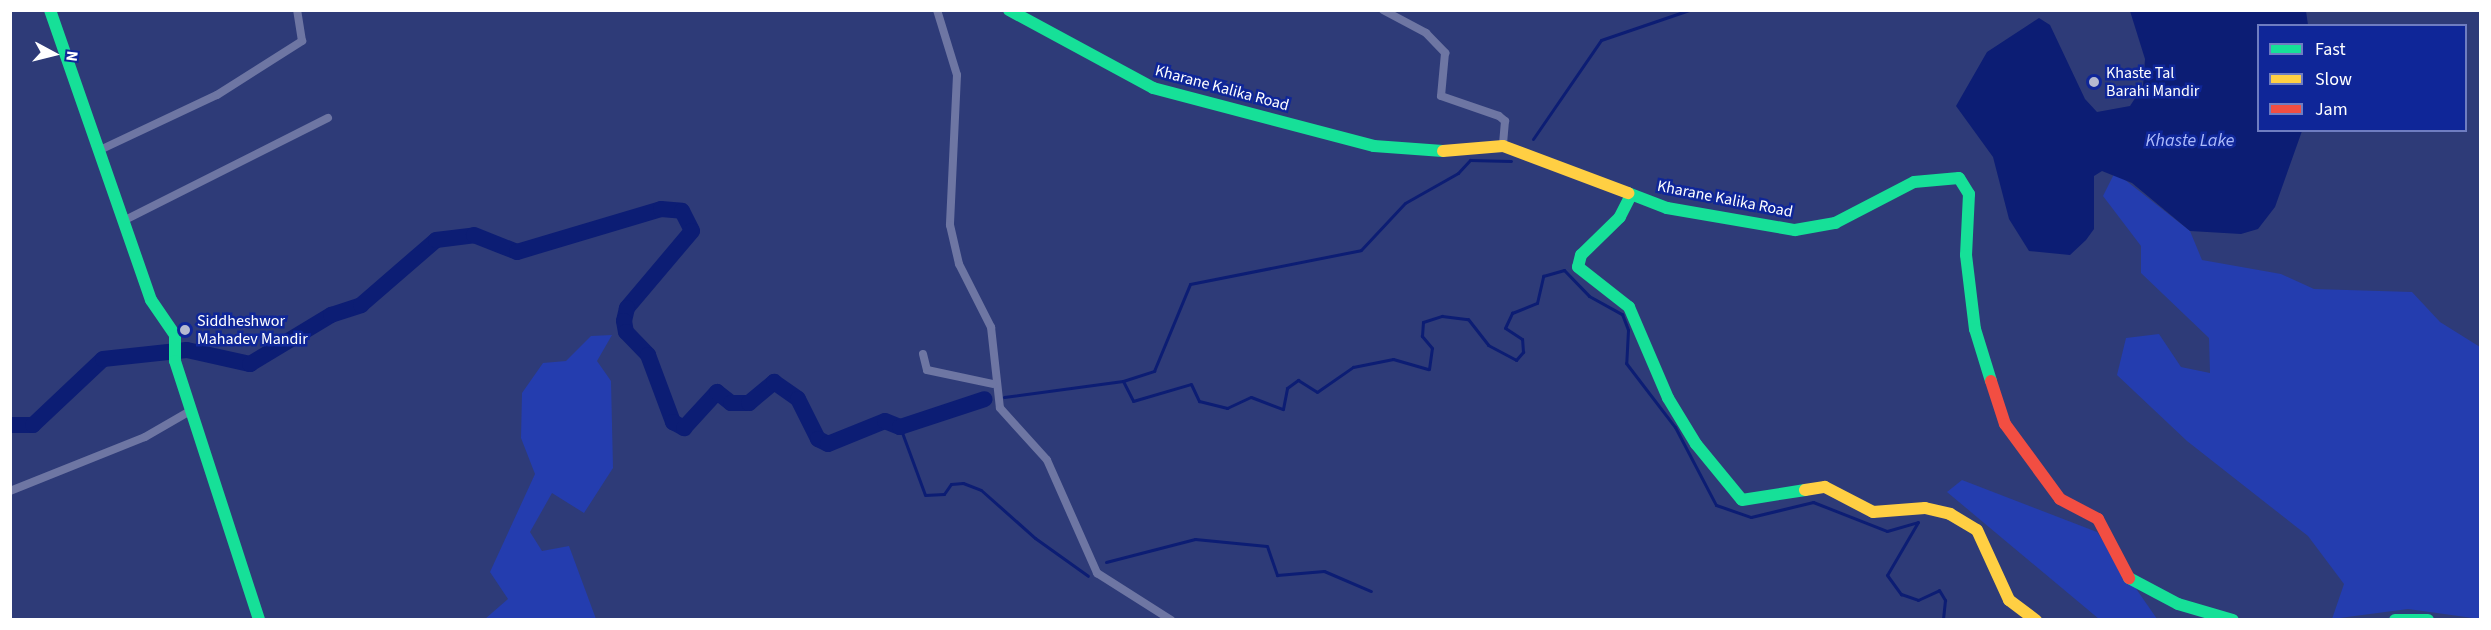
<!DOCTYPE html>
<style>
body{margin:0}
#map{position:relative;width:2491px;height:630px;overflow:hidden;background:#2e3b78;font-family:"Source Sans 3",sans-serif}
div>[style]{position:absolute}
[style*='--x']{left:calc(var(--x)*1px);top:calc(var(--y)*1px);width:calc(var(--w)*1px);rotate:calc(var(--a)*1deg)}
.green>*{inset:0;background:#243daf}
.water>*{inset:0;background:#0c1d74}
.stream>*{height:3px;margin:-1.5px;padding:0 1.5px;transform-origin:1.5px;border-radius:1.5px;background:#0c1d74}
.river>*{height:16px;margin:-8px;padding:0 8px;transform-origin:8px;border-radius:8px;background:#0c1d74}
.street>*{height:8px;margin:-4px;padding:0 4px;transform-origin:4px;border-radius:4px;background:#6e76a3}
.fast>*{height:12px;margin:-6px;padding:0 6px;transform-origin:6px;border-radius:6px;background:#16e098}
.slow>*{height:12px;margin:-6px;padding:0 6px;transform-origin:6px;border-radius:6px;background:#ffcf43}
.jam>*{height:12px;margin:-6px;padding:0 6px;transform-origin:6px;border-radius:6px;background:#f24e42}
.dots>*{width:16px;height:16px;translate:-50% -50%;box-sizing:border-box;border:3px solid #0f2698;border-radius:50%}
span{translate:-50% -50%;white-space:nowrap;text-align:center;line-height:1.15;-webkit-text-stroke:5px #0f2698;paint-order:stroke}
.poi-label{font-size:16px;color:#fff}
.left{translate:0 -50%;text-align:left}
.street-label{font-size:16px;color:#fff}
.water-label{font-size:18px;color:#adbbfb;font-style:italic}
.frame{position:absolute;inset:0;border:12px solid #fff;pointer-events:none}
.legend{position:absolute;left:2257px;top:24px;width:210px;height:108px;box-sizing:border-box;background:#0f2698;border:2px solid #6f7dc1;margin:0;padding:8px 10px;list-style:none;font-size:18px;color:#fff}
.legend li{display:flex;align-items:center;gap:12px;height:30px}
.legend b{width:30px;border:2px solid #6f7dc1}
.north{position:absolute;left:24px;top:24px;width:60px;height:60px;-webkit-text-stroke:4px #0f2698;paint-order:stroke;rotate:97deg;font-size:16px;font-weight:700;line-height:24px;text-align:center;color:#fff}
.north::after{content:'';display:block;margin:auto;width:21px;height:27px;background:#fff;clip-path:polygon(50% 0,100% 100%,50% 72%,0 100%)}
</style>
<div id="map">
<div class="green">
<i style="clip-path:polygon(2115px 172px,2190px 231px,2202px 260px,2281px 274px,2314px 289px,2412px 292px,2440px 322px,2480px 347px,2480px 619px,2408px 609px,2332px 619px,2344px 584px,2308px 536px,2187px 441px,2117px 375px,2126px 338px,2159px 334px,2181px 367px,2210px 373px,2209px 338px,2141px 273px,2141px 246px,2103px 196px)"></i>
<i style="clip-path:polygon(612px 335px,597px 361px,611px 381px,613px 468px,584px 513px,552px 493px,530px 532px,542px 551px,569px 546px,596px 619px,485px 619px,508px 599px,490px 572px,535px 474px,521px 438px,522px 393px,543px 363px,566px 361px,591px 336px)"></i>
<i style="clip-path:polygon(1962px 480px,2097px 532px,2157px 619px,2099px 619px,1947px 492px)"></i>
</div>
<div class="water">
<i style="clip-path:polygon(2130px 11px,2306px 11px,2308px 25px,2258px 26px,2258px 130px,2302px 131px,2275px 207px,2258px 229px,2241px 234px,2190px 231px,2132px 183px,2102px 171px,2094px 176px,2094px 229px,2086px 240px,2070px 255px,2029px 251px,2009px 219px,1993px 157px,1956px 106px,1987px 52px,2039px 18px,2050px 25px,2085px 99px,2097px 112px,2130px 106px,2143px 86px,2145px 59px)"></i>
</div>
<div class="stream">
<i style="--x:1533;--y:139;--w:120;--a:-55.5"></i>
<i style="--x:1601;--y:40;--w:93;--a:-18.8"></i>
<i style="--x:1123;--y:381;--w:33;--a:-18"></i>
<i style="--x:1154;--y:371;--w:94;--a:-67.5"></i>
<i style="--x:1190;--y:284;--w:174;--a:-11.2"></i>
<i style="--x:1361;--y:250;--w:64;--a:-46.9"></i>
<i style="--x:1405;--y:203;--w:61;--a:-29.5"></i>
<i style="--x:1458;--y:173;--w:18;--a:-47"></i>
<i style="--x:1470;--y:160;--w:41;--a:1.4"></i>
<i style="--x:1004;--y:397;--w:120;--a:-7.7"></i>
<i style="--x:1123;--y:381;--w:22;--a:63"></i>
<i style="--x:1133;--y:401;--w:60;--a:-16.3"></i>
<i style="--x:1191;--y:384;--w:19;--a:65"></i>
<i style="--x:1199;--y:401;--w:29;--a:14"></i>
<i style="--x:1227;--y:408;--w:26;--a:-25"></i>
<i style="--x:1251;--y:397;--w:34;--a:21"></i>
<i style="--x:1283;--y:409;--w:21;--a:-79"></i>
<i style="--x:1287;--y:388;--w:14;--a:-36"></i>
<i style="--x:1298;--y:380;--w:22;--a:32"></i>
<i style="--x:1317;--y:392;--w:44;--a:-34.8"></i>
<i style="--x:1353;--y:367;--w:41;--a:-11.3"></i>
<i style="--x:1393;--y:359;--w:37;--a:16"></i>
<i style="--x:1429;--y:369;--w:21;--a:-82"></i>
<i style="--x:1432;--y:348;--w:16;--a:-130"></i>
<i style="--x:1422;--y:336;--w:14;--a:-86"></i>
<i style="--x:1423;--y:322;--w:20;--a:-18"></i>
<i style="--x:1442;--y:316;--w:26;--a:7"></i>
<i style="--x:1468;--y:319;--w:33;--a:52"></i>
<i style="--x:1488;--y:345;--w:32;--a:28"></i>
<i style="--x:1516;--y:360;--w:11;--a:-49"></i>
<i style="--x:1523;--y:352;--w:13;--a:-94"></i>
<i style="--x:1522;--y:339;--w:20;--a:-147"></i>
<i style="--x:1505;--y:328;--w:17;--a:-65"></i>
<i style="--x:1512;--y:313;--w:27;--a:-22"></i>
<i style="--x:1537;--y:303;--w:28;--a:-77"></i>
<i style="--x:1543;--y:276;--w:22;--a:-16"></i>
<i style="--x:1564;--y:270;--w:36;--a:46"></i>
<i style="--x:1589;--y:296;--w:38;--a:29"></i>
<i style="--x:1622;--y:314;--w:17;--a:69"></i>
<i style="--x:1628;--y:330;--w:33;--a:93"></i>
<i style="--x:1626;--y:363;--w:81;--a:52.6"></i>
<i style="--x:1675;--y:427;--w:88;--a:62.3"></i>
<i style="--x:1716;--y:505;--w:37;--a:19"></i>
<i style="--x:1751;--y:517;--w:64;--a:-13.6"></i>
<i style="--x:1813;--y:502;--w:79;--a:21.4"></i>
<i style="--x:1887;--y:531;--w:32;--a:-16"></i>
<i style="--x:1918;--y:522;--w:61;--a:120.3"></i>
<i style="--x:1887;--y:575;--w:24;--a:54"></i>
<i style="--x:1901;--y:594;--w:18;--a:19"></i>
<i style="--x:1918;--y:600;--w:23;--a:-25"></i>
<i style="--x:1939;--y:590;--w:12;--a:59"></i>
<i style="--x:1945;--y:600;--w:20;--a:96"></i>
<i style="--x:900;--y:427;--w:72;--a:69.8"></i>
<i style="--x:925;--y:495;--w:19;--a:-3"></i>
<i style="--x:944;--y:494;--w:12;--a:-55"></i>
<i style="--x:951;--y:484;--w:12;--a:-5"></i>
<i style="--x:963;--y:483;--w:19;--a:21"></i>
<i style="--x:981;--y:490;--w:72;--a:41.6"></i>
<i style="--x:1035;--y:538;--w:65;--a:35.6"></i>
<i style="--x:1106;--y:562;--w:92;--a:-14.5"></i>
<i style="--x:1195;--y:539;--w:72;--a:5.6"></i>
<i style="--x:1267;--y:546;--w:31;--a:71"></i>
<i style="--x:1277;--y:575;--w:47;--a:-4.9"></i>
<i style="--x:1324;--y:571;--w:51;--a:23.1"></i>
<i style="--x:2004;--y:620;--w:10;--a:0"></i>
</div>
<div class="river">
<i style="--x:10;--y:425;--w:23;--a:0"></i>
<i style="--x:33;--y:425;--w:96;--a:-43.3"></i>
<i style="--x:103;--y:359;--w:84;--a:-6.1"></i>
<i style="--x:187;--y:350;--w:65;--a:12.5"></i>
<i style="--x:250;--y:364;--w:95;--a:-31.2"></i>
<i style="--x:331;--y:315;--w:32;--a:-18"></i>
<i style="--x:361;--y:305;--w:99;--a:-40.9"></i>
<i style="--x:436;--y:240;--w:38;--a:-7"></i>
<i style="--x:474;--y:235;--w:46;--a:21.6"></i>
<i style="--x:517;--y:252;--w:150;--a:-16.6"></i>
<i style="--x:661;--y:209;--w:21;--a:5"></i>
<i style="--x:682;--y:211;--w:22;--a:63"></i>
<i style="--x:692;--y:231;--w:101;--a:130.2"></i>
<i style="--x:627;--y:308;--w:13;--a:103"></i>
<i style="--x:624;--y:321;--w:11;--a:80"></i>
<i style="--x:626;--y:332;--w:32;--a:46"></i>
<i style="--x:648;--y:355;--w:72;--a:69.5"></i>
<i style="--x:673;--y:422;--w:13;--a:29"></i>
<i style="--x:684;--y:428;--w:49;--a:-47.5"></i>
<i style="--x:717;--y:392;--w:18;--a:38"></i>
<i style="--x:731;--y:403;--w:18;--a:0"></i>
<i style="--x:749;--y:403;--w:33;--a:-40"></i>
<i style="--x:774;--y:382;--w:29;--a:35"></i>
<i style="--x:798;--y:399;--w:45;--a:63.4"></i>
<i style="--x:818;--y:439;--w:11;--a:27"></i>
<i style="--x:828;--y:444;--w:61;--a:-22"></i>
<i style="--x:885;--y:421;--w:16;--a:22"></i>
<i style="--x:900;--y:427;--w:89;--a:-18.2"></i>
</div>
<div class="street">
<i style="--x:937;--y:10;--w:68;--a:72.9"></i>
<i style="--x:957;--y:75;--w:150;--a:92.7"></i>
<i style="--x:950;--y:225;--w:40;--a:77"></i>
<i style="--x:959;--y:264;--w:71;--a:63.1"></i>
<i style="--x:991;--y:327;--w:81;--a:83.7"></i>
<i style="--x:1000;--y:408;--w:70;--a:47.9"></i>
<i style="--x:1047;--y:460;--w:124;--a:66.1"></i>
<i style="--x:1097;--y:573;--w:88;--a:32.4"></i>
<i style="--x:1383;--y:10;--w:49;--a:28.1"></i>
<i style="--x:1426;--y:33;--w:28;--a:46"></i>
<i style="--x:1445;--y:53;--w:43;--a:95.3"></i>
<i style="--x:1441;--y:96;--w:61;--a:19"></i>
<i style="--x:1499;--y:116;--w:8;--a:40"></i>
<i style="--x:1505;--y:121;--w:25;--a:95"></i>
<i style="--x:102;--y:149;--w:127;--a:-25.2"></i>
<i style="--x:217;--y:95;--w:101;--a:-32.4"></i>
<i style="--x:302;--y:41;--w:31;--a:-99"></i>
<i style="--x:127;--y:219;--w:225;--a:-26.7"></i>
<i style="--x:923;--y:354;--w:16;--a:76"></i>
<i style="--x:927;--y:370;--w:67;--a:12"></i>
<i style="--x:10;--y:491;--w:145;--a:-21.8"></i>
<i style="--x:145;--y:437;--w:52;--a:-30"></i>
</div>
<div class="fast">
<i style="--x:50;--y:10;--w:307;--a:70.8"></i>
<i style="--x:151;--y:300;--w:42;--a:55.6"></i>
<i style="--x:175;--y:335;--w:26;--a:90"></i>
<i style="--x:175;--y:361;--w:272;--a:72"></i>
<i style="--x:1009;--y:10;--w:164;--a:28.4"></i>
<i style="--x:1153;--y:88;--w:228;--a:14.7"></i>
<i style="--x:1374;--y:146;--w:69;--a:4.1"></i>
<i style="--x:1628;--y:193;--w:42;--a:21"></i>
<i style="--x:1667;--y:208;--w:130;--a:9.8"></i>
<i style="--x:1795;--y:230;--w:41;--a:-9.9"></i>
<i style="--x:1835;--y:223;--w:89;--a:-27.4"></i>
<i style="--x:1914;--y:182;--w:45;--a:-5.1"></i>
<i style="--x:1959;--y:178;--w:19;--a:58"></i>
<i style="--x:1969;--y:194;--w:61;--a:92.8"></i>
<i style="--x:1966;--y:255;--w:75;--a:83.1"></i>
<i style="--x:1975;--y:329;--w:54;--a:72.9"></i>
<i style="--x:1631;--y:195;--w:25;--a:117"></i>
<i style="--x:1620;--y:217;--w:54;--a:135.7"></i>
<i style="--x:1581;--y:255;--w:12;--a:104"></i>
<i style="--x:1578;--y:267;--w:65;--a:38.1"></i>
<i style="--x:1629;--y:307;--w:99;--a:66.8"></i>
<i style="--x:1668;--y:398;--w:54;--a:58.7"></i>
<i style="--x:1696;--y:444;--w:72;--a:50.6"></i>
<i style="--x:1742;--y:500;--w:64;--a:-9"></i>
<i style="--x:2129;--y:578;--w:55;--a:28"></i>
<i style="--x:2178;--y:604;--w:57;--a:16.2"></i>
<i style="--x:2395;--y:620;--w:33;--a:0"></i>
</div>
<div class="slow">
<i style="--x:1443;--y:151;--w:60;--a:-4.8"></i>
<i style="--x:1503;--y:146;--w:134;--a:20.6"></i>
<i style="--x:1805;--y:490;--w:20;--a:-9"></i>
<i style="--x:1825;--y:487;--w:54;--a:27.5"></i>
<i style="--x:1873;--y:512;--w:52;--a:-4.4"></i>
<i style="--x:1925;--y:508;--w:26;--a:13"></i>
<i style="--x:1950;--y:514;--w:31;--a:31"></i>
<i style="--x:1977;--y:530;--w:77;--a:65.4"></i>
<i style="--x:2009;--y:600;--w:34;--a:37"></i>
</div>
<div class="jam">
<i style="--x:1991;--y:381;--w:45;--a:72"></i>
<i style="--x:2005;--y:424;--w:93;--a:53.7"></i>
<i style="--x:2060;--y:499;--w:43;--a:27.8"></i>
<i style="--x:2098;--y:519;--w:67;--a:62.3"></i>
</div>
<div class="dots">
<i style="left:2094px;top:82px;background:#b6bad0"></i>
<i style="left:185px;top:330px;background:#b6bad0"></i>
</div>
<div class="poi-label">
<span class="left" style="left:2106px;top:82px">Khaste Tal<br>Barahi Mandir</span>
<span class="left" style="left:197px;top:330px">Siddheshwor<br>Mahadev Mandir</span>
</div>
<div class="street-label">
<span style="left:1222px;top:88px;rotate:15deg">Kharane Kalika Road</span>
<span style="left:1725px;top:199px;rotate:11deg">Kharane Kalika Road</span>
</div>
<div class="water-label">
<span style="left:2190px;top:141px">Khaste Lake</span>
</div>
<div class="frame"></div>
<ul class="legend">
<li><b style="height:8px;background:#16e098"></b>Fast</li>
<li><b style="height:8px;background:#ffcf43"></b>Slow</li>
<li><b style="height:8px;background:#f24e42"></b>Jam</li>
</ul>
<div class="north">N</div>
</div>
